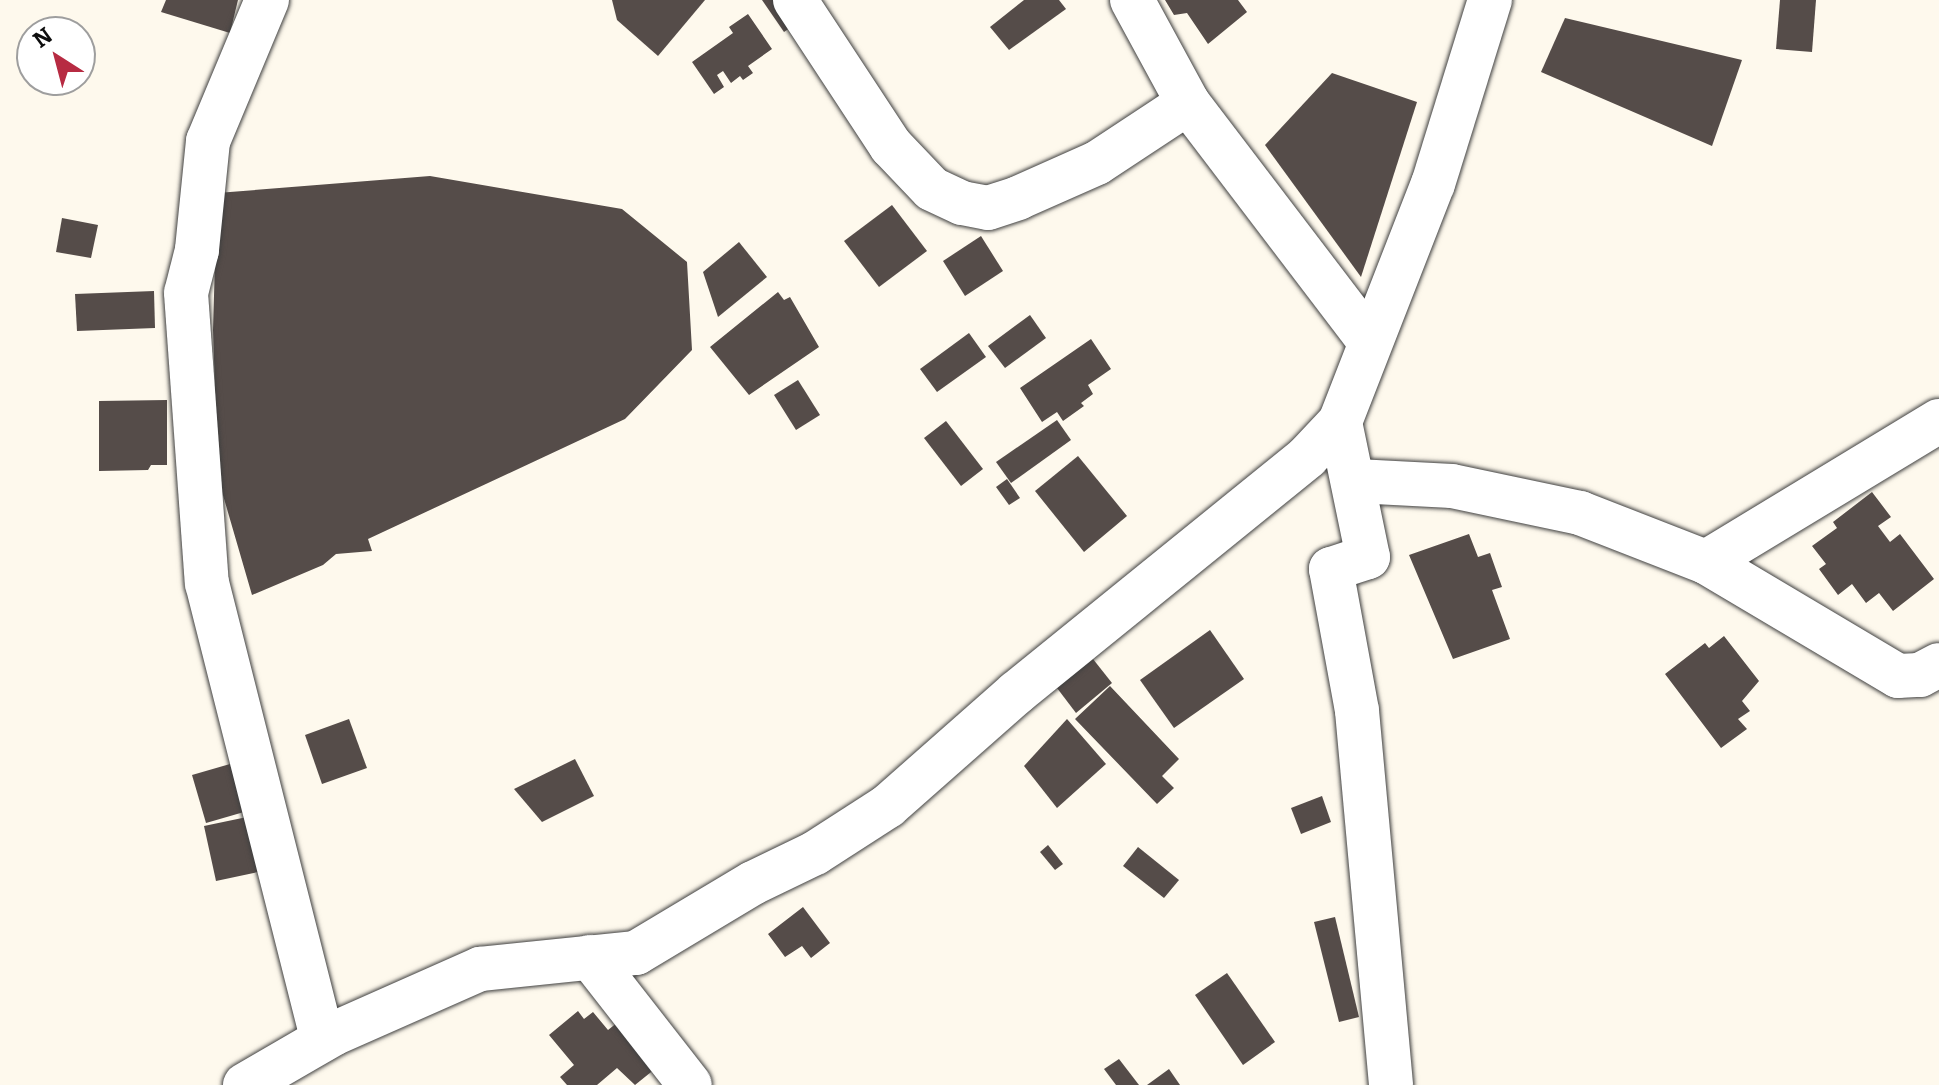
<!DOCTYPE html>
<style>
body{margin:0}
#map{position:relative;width:1939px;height:1085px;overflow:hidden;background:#fef9ed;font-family:Bitter,serif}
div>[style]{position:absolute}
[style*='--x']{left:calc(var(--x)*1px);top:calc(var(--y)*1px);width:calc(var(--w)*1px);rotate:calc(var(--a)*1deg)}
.building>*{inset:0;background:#554c49}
.roads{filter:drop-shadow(0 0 2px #404040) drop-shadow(0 0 2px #404040)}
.minor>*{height:44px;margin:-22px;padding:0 22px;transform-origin:22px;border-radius:22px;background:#fff}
span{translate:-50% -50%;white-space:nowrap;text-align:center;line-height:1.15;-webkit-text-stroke:8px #fff;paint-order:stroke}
.north{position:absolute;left:16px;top:16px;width:80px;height:80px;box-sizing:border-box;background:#fff;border:2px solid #9e9e9e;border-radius:50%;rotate:324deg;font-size:22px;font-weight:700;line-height:32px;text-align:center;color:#0d0d0d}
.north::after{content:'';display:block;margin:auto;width:28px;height:36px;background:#b72b42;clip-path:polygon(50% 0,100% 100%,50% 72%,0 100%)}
</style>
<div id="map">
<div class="building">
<i style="clip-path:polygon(166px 0,238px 0,230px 33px,161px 12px)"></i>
<i style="clip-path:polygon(612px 0,705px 0,658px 56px,617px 20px)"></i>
<i style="clip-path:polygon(762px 0,776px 0,804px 18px,784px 32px)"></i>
<i style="clip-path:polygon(1024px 0,1059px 0,1066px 9px,1009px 50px,990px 27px)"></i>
<i style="clip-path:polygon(1165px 0,1238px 0,1247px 12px,1208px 44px,1187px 13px,1174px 15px)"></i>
<i style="clip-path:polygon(1780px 0,1816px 0,1812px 52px,1776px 49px)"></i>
<i style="clip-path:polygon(748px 14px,772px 49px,748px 66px,753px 73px,743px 80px,740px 76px,731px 83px,723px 71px,717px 75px,724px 87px,714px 94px,692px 62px,733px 33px,729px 27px)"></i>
<i style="clip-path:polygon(1565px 18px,1742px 60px,1712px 146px,1541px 72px)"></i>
<i style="clip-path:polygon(1332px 73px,1417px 102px,1361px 277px,1265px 145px)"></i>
<i style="clip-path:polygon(430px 176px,622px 209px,687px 262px,692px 350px,625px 419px,368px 539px,372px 551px,336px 554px,323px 565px,252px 595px,218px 478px,213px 330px,217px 193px)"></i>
<i style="clip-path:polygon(892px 205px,927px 251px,879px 287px,844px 241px)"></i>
<i style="clip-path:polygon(62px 218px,98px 225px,91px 258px,56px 252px)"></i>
<i style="clip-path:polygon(981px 236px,1003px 271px,965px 296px,943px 261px)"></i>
<i style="clip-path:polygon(739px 242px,767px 277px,718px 317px,703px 272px)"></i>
<i style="clip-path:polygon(154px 291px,155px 328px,77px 331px,75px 294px)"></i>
<i style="clip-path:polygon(778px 292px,784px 300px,790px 297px,819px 347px,749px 395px,710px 347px)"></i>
<i style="clip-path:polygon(1030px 315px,1046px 338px,1005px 368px,988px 346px)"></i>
<i style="clip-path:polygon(969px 333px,986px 357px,937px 392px,920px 369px)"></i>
<i style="clip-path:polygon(1091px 339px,1111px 369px,1088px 385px,1093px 394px,1081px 403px,1084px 406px,1063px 421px,1057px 412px,1042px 422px,1020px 388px)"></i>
<i style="clip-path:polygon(798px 380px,820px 415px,796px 430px,774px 395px)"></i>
<i style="clip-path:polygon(167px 400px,167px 465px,151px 465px,148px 470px,99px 471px,99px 401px)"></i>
<i style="clip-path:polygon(1057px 420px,1071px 440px,1011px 483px,996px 462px)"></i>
<i style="clip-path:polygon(946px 421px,983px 469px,961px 486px,924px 438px)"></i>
<i style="clip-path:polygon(1078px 456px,1127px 516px,1084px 552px,1035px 491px)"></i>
<i style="clip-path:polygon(1007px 479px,1020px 498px,1009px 505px,996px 487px)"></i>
<i style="clip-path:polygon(1872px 492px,1891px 517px,1878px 526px,1890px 542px,1900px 534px,1934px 579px,1893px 611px,1879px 593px,1866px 603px,1852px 584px,1838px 595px,1819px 569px,1826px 564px,1812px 546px,1837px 528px,1833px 522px)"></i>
<i style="clip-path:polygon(1469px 534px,1478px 557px,1490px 553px,1502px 587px,1492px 590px,1510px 639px,1453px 659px,1409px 555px)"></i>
<i style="clip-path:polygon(1210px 630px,1244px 679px,1174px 728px,1140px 680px)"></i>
<i style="clip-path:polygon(1724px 636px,1759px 681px,1742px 701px,1750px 711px,1738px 719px,1747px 729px,1721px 748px,1665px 674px,1705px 643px,1709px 648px)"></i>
<i style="clip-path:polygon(1093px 659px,1112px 683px,1076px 713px,1057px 688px)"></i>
<i style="clip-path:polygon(1110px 686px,1179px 759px,1162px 776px,1174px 788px,1157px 804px,1075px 719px)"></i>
<i style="clip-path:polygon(349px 719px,367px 768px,322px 784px,305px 735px)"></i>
<i style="clip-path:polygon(1067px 719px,1106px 764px,1057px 808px,1024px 766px)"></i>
<i style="clip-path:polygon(575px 759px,594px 796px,542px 822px,514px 789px)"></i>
<i style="clip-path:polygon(230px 764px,244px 812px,206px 823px,192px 775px)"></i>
<i style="clip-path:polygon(1322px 796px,1331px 822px,1301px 834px,1291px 808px)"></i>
<i style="clip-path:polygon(247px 817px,258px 872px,216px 881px,204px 826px)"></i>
<i style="clip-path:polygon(1048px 845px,1063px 864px,1055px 870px,1040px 852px)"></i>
<i style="clip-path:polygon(1138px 847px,1179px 880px,1164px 898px,1123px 866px)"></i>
<i style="clip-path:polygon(803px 907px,830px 943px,811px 958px,802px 946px,785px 957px,768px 934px)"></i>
<i style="clip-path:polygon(1335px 917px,1359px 1017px,1339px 1022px,1314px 922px)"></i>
<i style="clip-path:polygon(1227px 973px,1275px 1042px,1243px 1065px,1195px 995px)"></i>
<i style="clip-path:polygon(578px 1011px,584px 1019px,593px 1012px,608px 1030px,628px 1014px,666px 1060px,635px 1085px,617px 1068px,597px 1085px,567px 1085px,560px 1077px,574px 1065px,549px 1035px)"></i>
<i style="clip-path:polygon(1119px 1059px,1139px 1085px,1116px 1085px,1104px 1069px)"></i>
<i style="clip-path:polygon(1169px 1069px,1180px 1085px,1147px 1085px)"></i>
</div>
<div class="roads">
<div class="minor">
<i style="--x:267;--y:0;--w:153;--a:112.7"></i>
<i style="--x:208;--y:141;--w:110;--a:95.8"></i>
<i style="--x:197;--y:250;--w:44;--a:104.3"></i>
<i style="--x:186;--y:293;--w:291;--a:85.9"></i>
<i style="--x:207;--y:583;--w:471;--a:75.8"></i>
<i style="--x:795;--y:0;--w:175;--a:56.7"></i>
<i style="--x:891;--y:146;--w:59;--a:46.4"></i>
<i style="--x:932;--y:189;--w:33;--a:25"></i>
<i style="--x:962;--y:203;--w:26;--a:11"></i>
<i style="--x:988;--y:208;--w:32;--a:-18"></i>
<i style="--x:1018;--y:198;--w:86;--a:-23.9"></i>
<i style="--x:1097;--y:163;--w:109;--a:-33.4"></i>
<i style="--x:1132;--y:0;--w:117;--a:61.5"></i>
<i style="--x:1188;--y:103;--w:299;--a:52.7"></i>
<i style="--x:1340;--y:422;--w:138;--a:78.3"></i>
<i style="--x:1368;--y:557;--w:39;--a:162"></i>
<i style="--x:1331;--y:569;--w:144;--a:79.6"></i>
<i style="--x:1357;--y:711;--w:376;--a:84.8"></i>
<i style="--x:1356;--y:481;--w:96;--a:3"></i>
<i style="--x:1452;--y:486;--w:131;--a:11.9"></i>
<i style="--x:1580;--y:513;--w:135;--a:21.3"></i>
<i style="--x:1706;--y:562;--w:223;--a:30.7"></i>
<i style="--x:1898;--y:676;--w:22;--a:-3"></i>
<i style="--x:1920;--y:675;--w:21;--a:-28"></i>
<i style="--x:1706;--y:562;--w:272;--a:-31.2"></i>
<i style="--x:590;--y:957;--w:162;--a:52"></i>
<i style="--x:245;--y:1085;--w:102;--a:-30.1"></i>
<i style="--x:333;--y:1034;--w:161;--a:-23.9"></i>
<i style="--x:480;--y:969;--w:157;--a:-5.9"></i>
<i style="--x:636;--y:953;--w:136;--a:-30.9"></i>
<i style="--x:753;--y:883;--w:69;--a:-25.8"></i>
<i style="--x:815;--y:853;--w:87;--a:-32.8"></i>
<i style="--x:888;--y:806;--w:171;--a:-41.4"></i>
<i style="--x:1016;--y:693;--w:375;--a:-39"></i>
<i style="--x:1307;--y:457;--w:48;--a:-46.7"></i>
<i style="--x:1340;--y:422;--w:256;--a:-68.7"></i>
<i style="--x:1433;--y:184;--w:193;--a:-72.8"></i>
</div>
</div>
<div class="north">N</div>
</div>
